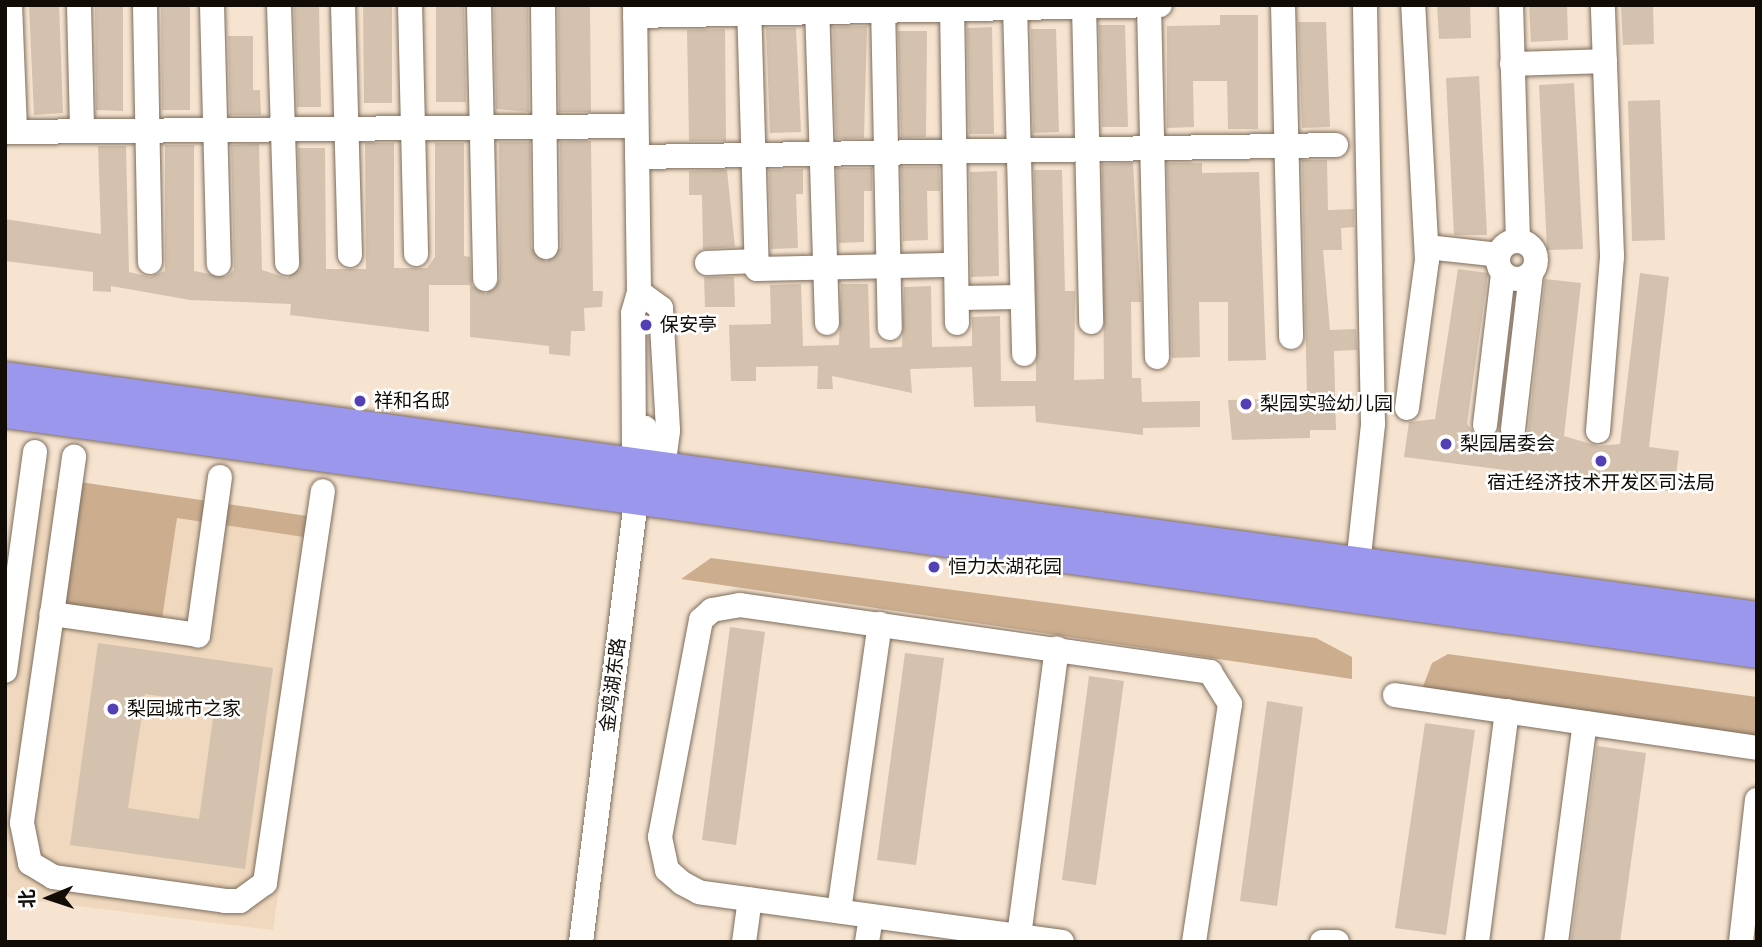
<!DOCTYPE html>
<meta charset="utf-8">
<style>
body{margin:0}
#map{position:relative;width:1762px;height:947px;overflow:hidden;background:#f6e3d0;font-family:Roboto,"Noto Sans SC",sans-serif}
div>[style]{position:absolute}
.built>*{inset:0;background:#efd8be}
.green>*{inset:0;background:#ccae8f}
.building>*{inset:0;background:#d4c2af}
.roads{filter:drop-shadow(0 0 2px #7d6d5c) drop-shadow(0 0 2px #7d6d5c)}
.minor>*{height:24px;margin:-12px;padding:0 12px;transform-origin:12px;border-radius:12px;background:#fff}
.minor>.ring{margin:-12px;padding:0;box-sizing:content-box;background:none;border:24px solid #fff;border-radius:50%}
.highway>*{height:35px;margin:-17.5px;padding:0 17.5px;transform-origin:17.5px;border-radius:17.5px;background:#9b97ed}
.dots>*{width:19px;height:19px;translate:-50% -50%;box-sizing:border-box;border:4px solid #fff;border-radius:50%}
span{translate:-50% -50%;white-space:nowrap;text-align:center;line-height:1.15;-webkit-text-stroke:5px #fff;paint-order:stroke}
.poi-label{font-size:19px;color:#120c06}
.left{translate:0 -50%;text-align:left}
.street-label{font-size:19px;color:#120c06}
.frame{position:absolute;inset:0;border:7px solid #120c06;pointer-events:none}
.north{position:absolute;left:14px;top:863px;width:70px;height:70px;-webkit-text-stroke:5px #fff;paint-order:stroke;rotate:268deg;font-size:19px;font-weight:700;line-height:28px;text-align:center;color:#120c06}
.north::after{content:'';display:block;margin:auto;width:24px;height:32px;background:#120c06;clip-path:polygon(50% 0,100% 100%,50% 72%,0 100%)}
</style>
<div id="map">
<div class="built">
<i style="clip-path:polygon(32px 487px,330px 529px,273px 930px,5px 897px,5px 690px)"></i>
</div>
<div class="green">
<i style="clip-path:polygon(80px 482px,307px 516px,304px 537px,177px 518px,162px 619px,62px 604px)"></i>
<i style="clip-path:polygon(711px 558px,1316px 638px,1352px 657px,1352px 679px,681px 579px)"></i>
<i style="clip-path:polygon(1448px 654px,1757px 697px,1757px 739px,1422px 689px,1432px 663px)"></i>
</div>
<div class="building">
<i style="clip-path:polygon(29px 5px,59px 5px,63px 113px,34px 115px)"></i>
<i style="clip-path:polygon(95px 5px,123px 5px,123px 111px,96px 110px)"></i>
<i style="clip-path:polygon(161px 5px,190px 5px,190px 110px,162px 110px)"></i>
<i style="clip-path:polygon(294px 5px,319px 5px,321px 107px,297px 107px)"></i>
<i style="clip-path:polygon(363px 5px,392px 5px,392px 103px,364px 103px)"></i>
<i style="clip-path:polygon(436px 5px,464px 5px,466px 102px,436px 102px)"></i>
<i style="clip-path:polygon(494px 5px,528px 5px,529px 112px,496px 109px)"></i>
<i style="clip-path:polygon(558px 5px,590px 5px,591px 112px,559px 112px)"></i>
<i style="clip-path:polygon(1437px 5px,1470px 5px,1471px 38px,1439px 39px)"></i>
<i style="clip-path:polygon(1529px 5px,1567px 5px,1568px 40px,1531px 42px)"></i>
<i style="clip-path:polygon(1621px 5px,1653px 5px,1654px 44px,1623px 45px)"></i>
<i style="clip-path:polygon(1220px 15px,1258px 15px,1258px 129px,1228px 129px,1227px 81px,1193px 81px,1194px 127px,1167px 128px,1167px 26px,1220px 25px)"></i>
<i style="clip-path:polygon(1298px 22px,1326px 22px,1330px 127px,1302px 128px)"></i>
<i style="clip-path:polygon(1099px 25px,1125px 25px,1128px 127px,1102px 127px)"></i>
<i style="clip-path:polygon(867px 26px,864px 138px,836px 139px,833px 27px)"></i>
<i style="clip-path:polygon(992px 27px,994px 134px,969px 134px,967px 28px)"></i>
<i style="clip-path:polygon(766px 28px,796px 28px,801px 132px,770px 133px)"></i>
<i style="clip-path:polygon(725px 29px,726px 141px,689px 141px,687px 30px)"></i>
<i style="clip-path:polygon(1031px 29px,1056px 29px,1059px 132px,1033px 133px)"></i>
<i style="clip-path:polygon(898px 31px,927px 31px,926px 137px,901px 138px)"></i>
<i style="clip-path:polygon(228px 36px,253px 36px,253px 90px,260px 90px,261px 115px,230px 115px)"></i>
<i style="clip-path:polygon(1479px 76px,1487px 235px,1454px 235px,1446px 78px)"></i>
<i style="clip-path:polygon(1574px 83px,1583px 249px,1547px 250px,1539px 85px)"></i>
<i style="clip-path:polygon(1660px 100px,1665px 240px,1632px 241px,1628px 101px)"></i>
<i style="clip-path:polygon(591px 141px,593px 291px,603px 291px,602px 307px,584px 308px,585px 331px,571px 331px,570px 356px,549px 354px,549px 346px,470px 337px,470px 285px,429px 285px,429px 332px,290px 315px,291px 304px,190px 300px,111px 286px,111px 292px,93px 291px,93px 272px,5px 261px,5px 219px,101px 234px,98px 146px,126px 146px,129px 272px,150px 277px,165px 271px,165px 145px,194px 145px,194px 271px,226px 277px,234px 270px,231px 145px,259px 144px,262px 270px,287px 278px,300px 269px,298px 148px,325px 148px,326px 269px,366px 269px,365px 143px,394px 143px,394px 268px,427px 268px,435px 257px,435px 143px,464px 143px,464px 256px,470px 257px,472px 286px,486px 294px,500px 279px,499px 142px,530px 142px,531px 247px,546px 262px,561px 247px,560px 142px)"></i>
<i style="clip-path:polygon(1302px 160px,1327px 160px,1328px 210px,1354px 209px,1354px 227px,1341px 228px,1342px 250px,1323px 250px,1330px 330px,1356px 329px,1357px 350px,1334px 351px,1336px 430px,1310px 430px,1310px 438px,1232px 440px,1228px 400px,1307px 398px)"></i>
<i style="clip-path:polygon(1133px 163px,1141px 302px,1131px 302px,1132px 378px,1141px 378px,1142px 402px,1200px 401px,1200px 427px,1143px 428px,1143px 435px,1036px 422px,1035px 406px,974px 407px,972px 367px,910px 369px,912px 393px,832px 376px,833px 389px,817px 389px,818px 366px,756px 367px,756px 381px,731px 381px,729px 325px,771px 324px,770px 285px,801px 284px,803px 346px,839px 345px,841px 284px,868px 284px,870px 348px,902px 347px,904px 287px,931px 286px,932px 347px,972px 346px,972px 317px,1000px 316px,1001px 381px,1036px 381px,1034px 170px,1062px 170px,1065px 291px,1075px 291px,1074px 380px,1104px 379px,1102px 164px)"></i>
<i style="clip-path:polygon(1167px 163px,1202px 163px,1202px 173px,1259px 172px,1266px 360px,1228px 361px,1228px 302px,1199px 302px,1200px 357px,1172px 358px)"></i>
<i style="clip-path:polygon(901px 167px,939px 167px,940px 191px,927px 191px,928px 240px,903px 241px)"></i>
<i style="clip-path:polygon(837px 168px,872px 168px,872px 191px,864px 191px,864px 242px,839px 243px)"></i>
<i style="clip-path:polygon(803px 169px,803px 194px,796px 194px,798px 248px,771px 249px,769px 170px)"></i>
<i style="clip-path:polygon(727px 170px,735px 247px,703px 249px,702px 195px,689px 195px,689px 171px)"></i>
<i style="clip-path:polygon(997px 171px,999px 276px,971px 277px,970px 172px)"></i>
<i style="clip-path:polygon(1458px 269px,1488px 273px,1467px 424px,1477px 437px,1490px 439px,1499px 430px,1512px 444px,1528px 431px,1545px 279px,1581px 283px,1564px 436px,1598px 446px,1620px 444px,1640px 273px,1669px 277px,1649px 447px,1679px 451px,1674px 492px,1404px 457px,1409px 422px,1435px 419px)"></i>
<i style="clip-path:polygon(704px 277px,734px 277px,735px 307px,705px 307px)"></i>
<i style="clip-path:polygon(730px 627px,765px 632px,736px 845px,702px 840px)"></i>
<i style="clip-path:polygon(evenodd,98px 643px,273px 668px,245px 869px,70px 845px,98px 643px,145px 694px,215px 704px,199px 819px,128px 808px,145px 694px)"></i>
<i style="clip-path:polygon(905px 653px,944px 658px,916px 865px,877px 860px)"></i>
<i style="clip-path:polygon(1089px 676px,1124px 681px,1096px 885px,1062px 880px)"></i>
<i style="clip-path:polygon(1267px 701px,1303px 707px,1277px 906px,1240px 901px)"></i>
<i style="clip-path:polygon(1425px 723px,1475px 730px,1446px 935px,1395px 928px)"></i>
<i style="clip-path:polygon(1597px 746px,1646px 753px,1620px 942px,1571px 942px)"></i>
</div>
<div class="roads">
<div class="minor">
<i style="left:10px;top:5px;width:127px;rotate:87.7deg"></i>
<i style="left:79px;top:5px;width:126px;rotate:88.6deg"></i>
<i style="left:145px;top:5px;width:257px;rotate:88.9deg"></i>
<i style="left:212px;top:5px;width:259px;rotate:88.5deg"></i>
<i style="left:279px;top:5px;width:258px;rotate:88.2deg"></i>
<i style="left:343px;top:5px;width:250px;rotate:88.4deg"></i>
<i style="left:410px;top:5px;width:249px;rotate:88.6deg"></i>
<i style="left:479px;top:5px;width:274px;rotate:88.7deg"></i>
<i style="left:543px;top:5px;width:242px;rotate:89.3deg"></i>
<i style="left:635px;top:5px;width:287px;rotate:89.2deg"></i>
<i style="left:749px;top:5px;width:264px;rotate:88.3deg"></i>
<i style="left:757px;top:269px;width:199px;rotate:-1.2deg"></i>
<i style="left:817px;top:5px;width:318px;rotate:88.2deg"></i>
<i style="left:883px;top:5px;width:323px;rotate:88.8deg"></i>
<i style="left:952px;top:5px;width:318px;rotate:89.1deg"></i>
<i style="left:1015px;top:5px;width:349px;rotate:88.5deg"></i>
<i style="left:1084px;top:5px;width:317px;rotate:88.7deg"></i>
<i style="left:1149px;top:5px;width:352px;rotate:88.7deg"></i>
<i style="left:1283px;top:5px;width:332px;rotate:88.6deg"></i>
<i style="left:1511px;top:5px;width:236px;rotate:88.3deg"></i>
<i style="left:635px;top:16px;width:525px;rotate:-1.2deg"></i>
<i style="left:1512px;top:64px;width:93px;rotate:-1.8deg"></i>
<i style="left:5px;top:132px;width:631px;rotate:-0.54deg"></i>
<i style="left:637px;top:157px;width:699px;rotate:-0.98deg"></i>
<i class="ring" style="left:1498px;top:241px;width:14px;height:14px"></i>
<i style="left:1427px;top:247px;width:72px;rotate:6.3deg"></i>
<i style="left:707px;top:263px;width:50px;rotate:-2.3deg"></i>
<i style="left:957px;top:298px;width:65px;rotate:-0.9deg"></i>
<i style="left:1407px;top:408px;width:149px;rotate:-82.3deg"></i>
<i style="left:1427px;top:260px;width:255px;rotate:-93.1deg"></i>
<i style="left:1485px;top:425px;width:153px;rotate:-83.2deg"></i>
<i style="left:1513px;top:429px;width:157px;rotate:-83.4deg"></i>
<i style="left:1598px;top:431px;width:176px;rotate:-85.4deg"></i>
<i style="left:1612px;top:256px;width:251px;rotate:-92.1deg"></i>
<i style="left:634px;top:446px;width:133px;rotate:-90.4deg"></i>
<i style="left:633px;top:313px;width:22px;rotate:-74deg"></i>
<i style="left:639px;top:292px;width:27px;rotate:36deg"></i>
<i style="left:661px;top:308px;width:123px;rotate:86.7deg"></i>
<i style="left:668px;top:431px;width:53px;rotate:97.5deg"></i>
<i style="left:220px;top:477px;width:160px;rotate:97.9deg"></i>
<i style="left:198px;top:635px;width:148px;rotate:-171.8deg"></i>
<i style="left:52px;top:614px;width:211px;rotate:98.2deg"></i>
<i style="left:22px;top:823px;width:41px;rotate:78.7deg"></i>
<i style="left:30px;top:863px;width:27px;rotate:31deg"></i>
<i style="left:53px;top:877px;width:174px;rotate:7.9deg"></i>
<i style="left:225px;top:901px;width:15px"></i>
<i style="left:240px;top:901px;width:31px;rotate:-36deg"></i>
<i style="left:265px;top:883px;width:396px;rotate:-81.6deg"></i>
<i style="left:1358px;top:565px;width:142px;rotate:-83.9deg"></i>
<i style="left:1373px;top:424px;width:419px;rotate:-91.1deg"></i>
<i style="left:52px;top:614px;width:159px;rotate:-82deg"></i>
<i style="left:5px;top:671px;width:221px;rotate:-82.2deg"></i>
<i style="left:1395px;top:695px;width:366px;rotate:8.3deg"></i>
<i style="left:839px;top:911px;width:290px;rotate:-81.9deg"></i>
<i style="left:1019px;top:936px;width:290px;rotate:-82.5deg"></i>
<i style="left:581px;top:942px;width:518px;rotate:-82.9deg"></i>
<i style="left:744px;top:942px;width:43px;rotate:-82.1deg"></i>
<i style="left:867px;top:942px;width:26px;rotate:-81deg"></i>
<i style="left:1062px;top:942px;width:366px;rotate:-172.2deg"></i>
<i style="left:699px;top:892px;width:19px;rotate:-152deg"></i>
<i style="left:682px;top:883px;width:20px;rotate:-139deg"></i>
<i style="left:667px;top:870px;width:34px;rotate:-102deg"></i>
<i style="left:660px;top:837px;width:221px;rotate:-79.3deg"></i>
<i style="left:701px;top:620px;width:15px;rotate:-42deg"></i>
<i style="left:712px;top:610px;width:28px;rotate:-10deg"></i>
<i style="left:740px;top:605px;width:475px;rotate:8.1deg"></i>
<i style="left:1210px;top:672px;width:38px;rotate:58deg"></i>
<i style="left:1230px;top:704px;width:241px;rotate:98.6deg"></i>
<i style="left:1322px;top:942px;width:15px"></i>
<i style="left:1477px;top:942px;width:233px;rotate:-82.6deg"></i>
<i style="left:1556px;top:942px;width:221px;rotate:-82.5deg"></i>
<i style="left:1741px;top:942px;width:143px;rotate:-83.6deg"></i>
</div>
<div class="highway">
<i style="left:5px;top:379px;width:1768px;rotate:7.8deg"></i>
<i style="left:5px;top:410px;width:1768px;rotate:7.8deg"></i>
</div>
</div>
<div class="dots">
<i style="left:646px;top:325px;background:#533fb6"></i>
<i style="left:360px;top:401px;background:#533fb6"></i>
<i style="left:1246px;top:404px;background:#533fb6"></i>
<i style="left:1446px;top:444px;background:#533fb6"></i>
<i style="left:1601px;top:461px;background:#533fb6"></i>
<i style="left:934px;top:567px;background:#533fb6"></i>
<i style="left:113px;top:709px;background:#533fb6"></i>
</div>
<div class="poi-label">
<span class="left" style="left:660px;top:325px">保安亭</span>
<span class="left" style="left:374px;top:401px">祥和名邸</span>
<span class="left" style="left:1260px;top:404px">梨园实验幼儿园</span>
<span class="left" style="left:1460px;top:444px">梨园居委会</span>
<span style="left:1601px;top:483px">宿迁经济技术开发区司法局</span>
<span class="left" style="left:948px;top:567px">恒力太湖花园</span>
<span class="left" style="left:127px;top:709px">梨园城市之家</span>
</div>
<div class="street-label">
<span style="left:613px;top:685px;rotate:-83deg">金鸡湖东路</span>
</div>
<div class="frame"></div>
<div class="north">北</div>
</div>
